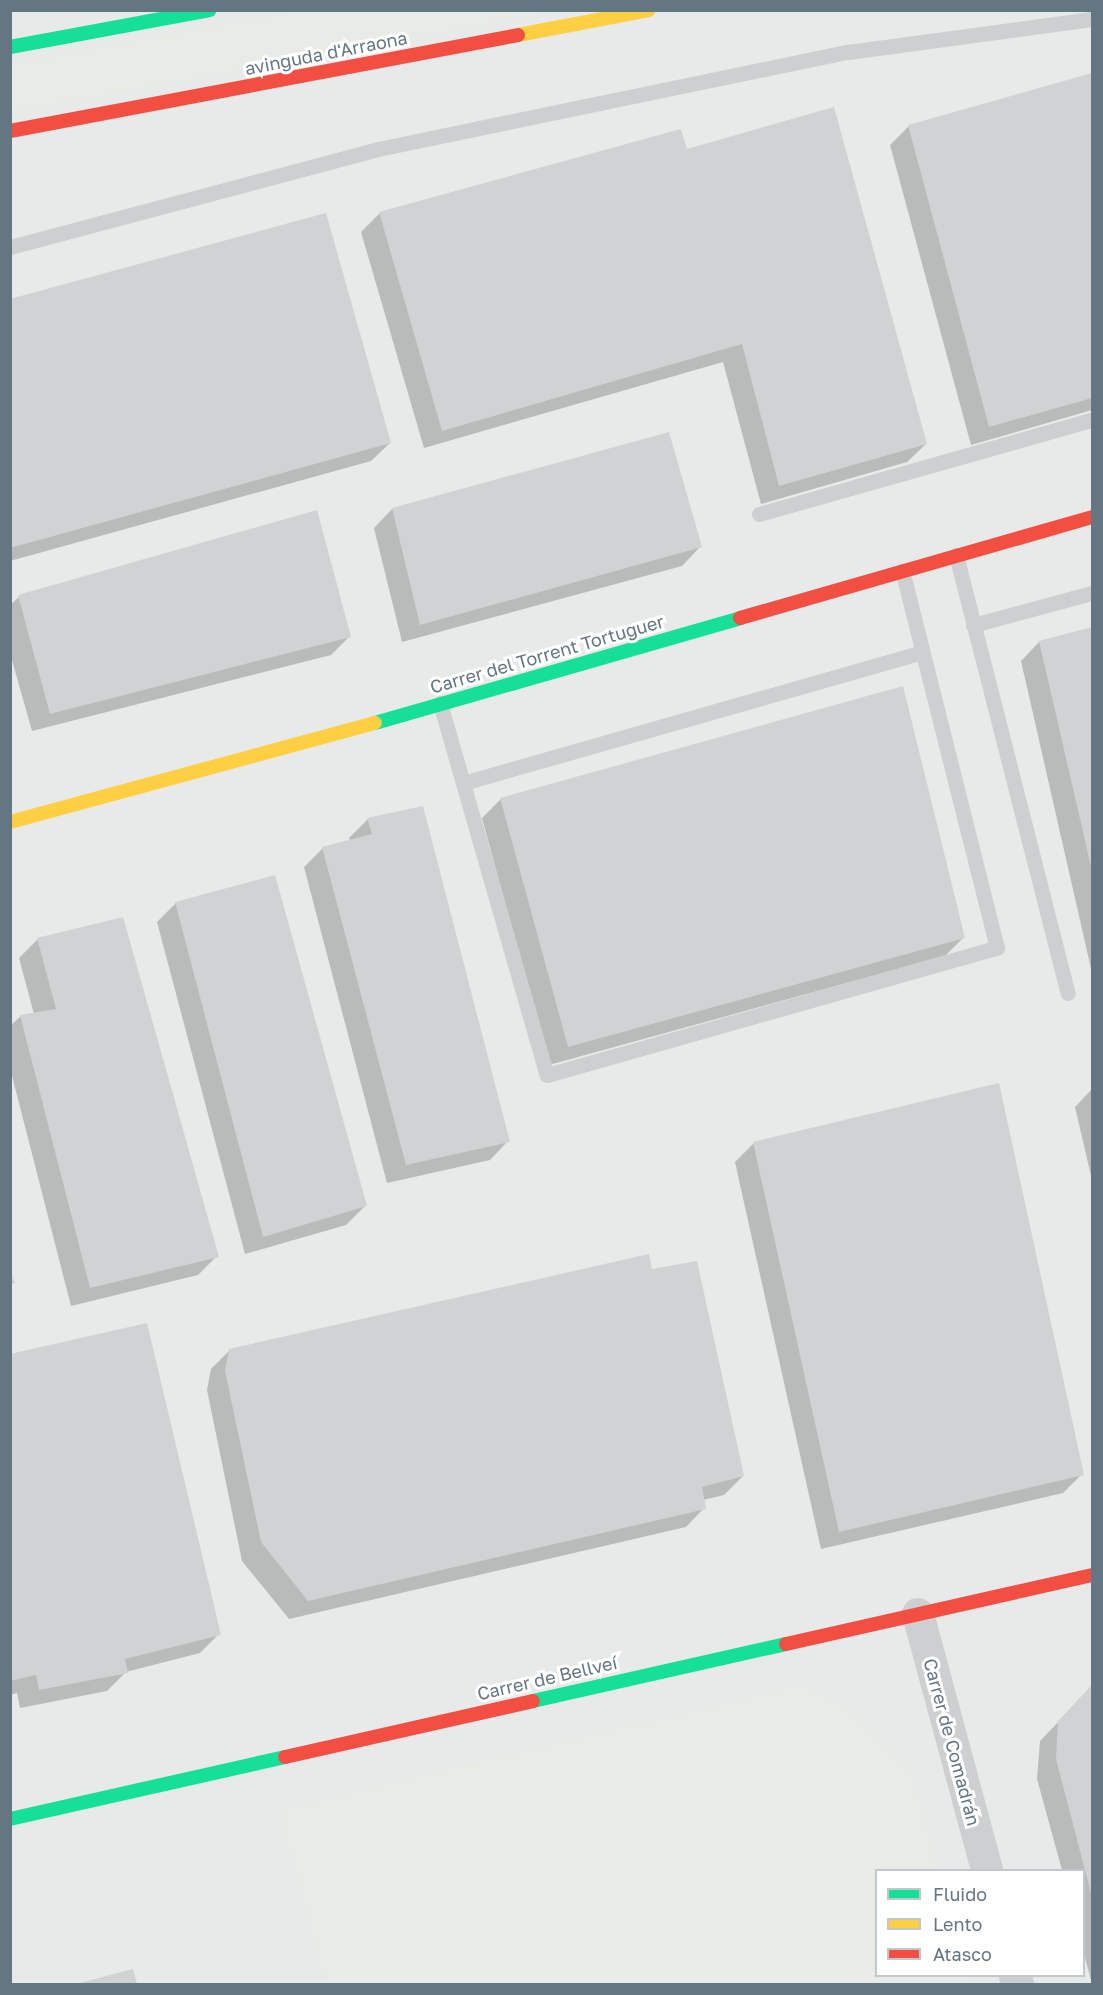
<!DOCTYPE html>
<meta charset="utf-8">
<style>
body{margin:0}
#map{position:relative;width:1103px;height:1995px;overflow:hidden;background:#f9f9f9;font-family:"Golos Text",sans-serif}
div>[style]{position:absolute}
.built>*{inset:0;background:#e8e9e9}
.green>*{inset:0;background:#e8ebe6}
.shadow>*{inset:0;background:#0003}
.building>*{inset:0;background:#d0d2d3}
.lane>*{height:15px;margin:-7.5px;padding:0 7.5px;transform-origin:7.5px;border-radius:7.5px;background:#cecfd0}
.street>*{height:32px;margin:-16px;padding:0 16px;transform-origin:16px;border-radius:16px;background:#cecfd0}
.fast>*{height:14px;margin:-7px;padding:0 7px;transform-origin:7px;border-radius:7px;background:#16e098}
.slow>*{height:14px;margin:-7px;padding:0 7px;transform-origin:7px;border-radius:7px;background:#ffcf43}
.jam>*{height:14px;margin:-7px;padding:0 7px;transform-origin:7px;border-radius:7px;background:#f24e42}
span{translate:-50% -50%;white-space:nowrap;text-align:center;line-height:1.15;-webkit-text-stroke:6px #fff;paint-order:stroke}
.street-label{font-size:18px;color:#657683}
.frame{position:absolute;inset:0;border:12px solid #657683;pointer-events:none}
.legend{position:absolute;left:875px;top:1869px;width:210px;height:108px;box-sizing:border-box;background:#fff;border:2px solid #c1c8cd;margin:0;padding:8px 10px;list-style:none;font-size:18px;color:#657683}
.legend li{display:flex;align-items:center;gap:12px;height:30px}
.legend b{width:30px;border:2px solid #c1c8cd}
</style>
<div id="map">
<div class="built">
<i style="clip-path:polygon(evenodd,11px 11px,1092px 11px,1092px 1984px,11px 1984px,11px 11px,876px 1870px,1084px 1870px,1084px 1976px,876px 1976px,876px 1870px)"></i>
</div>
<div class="green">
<i style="clip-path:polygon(300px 11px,557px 11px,11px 112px,11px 65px)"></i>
<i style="clip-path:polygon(799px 1686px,849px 1710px,910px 1773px,938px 1870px,876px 1870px,876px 1976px,968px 1976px,970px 1984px,326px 1984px,280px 1810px)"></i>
</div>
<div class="shadow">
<i style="clip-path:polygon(1092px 75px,1092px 410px,971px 445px,890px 145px,909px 126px)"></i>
<i style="clip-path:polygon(686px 151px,926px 444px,907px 462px,761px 504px,723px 362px,424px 448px,361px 232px,380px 213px)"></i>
<i style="clip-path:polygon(10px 300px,390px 443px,371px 461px,10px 561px)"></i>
<i style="clip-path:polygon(392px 509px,700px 547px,682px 566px,402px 642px,374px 528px)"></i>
<i style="clip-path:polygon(19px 597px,350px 636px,331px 655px,32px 731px,10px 653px,10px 605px)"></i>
<i style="clip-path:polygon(1092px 628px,1092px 973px,1021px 661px,1039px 642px)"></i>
<i style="clip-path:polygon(501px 799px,963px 938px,945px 956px,549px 1065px,482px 818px)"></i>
<i style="clip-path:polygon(368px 819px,508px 1141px,490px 1160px,387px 1183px,304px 867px,323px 848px,350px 841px,349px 838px)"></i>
<i style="clip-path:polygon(176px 903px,365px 1206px,346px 1225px,245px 1254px,157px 922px)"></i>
<i style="clip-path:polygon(38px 939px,217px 1256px,198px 1275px,71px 1306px,10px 1068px,10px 1026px,21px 1016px,34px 1014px,19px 958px)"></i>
<i style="clip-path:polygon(1092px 1089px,1092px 1180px,1075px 1107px)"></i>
<i style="clip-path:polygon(754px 1143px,1082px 1474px,1063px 1493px,821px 1549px,735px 1162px)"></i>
<i style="clip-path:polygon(230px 1350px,743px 1476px,724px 1495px,703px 1500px,704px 1508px,686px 1527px,289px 1619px,242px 1561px,207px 1390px,211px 1369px)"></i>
<i style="clip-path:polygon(10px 1356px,219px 1634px,200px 1653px,126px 1672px,107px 1691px,20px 1708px,17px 1693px,10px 1695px)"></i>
<i style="clip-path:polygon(1092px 1687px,1092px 1984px,1084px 1954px,1084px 1870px,1062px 1870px,1037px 1779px,1040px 1741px)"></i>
<i style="clip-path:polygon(132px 1970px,136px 1984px,79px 1984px)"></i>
</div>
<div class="building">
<i style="clip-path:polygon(1092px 73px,1092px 398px,989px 427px,908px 125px)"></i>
<i style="clip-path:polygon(834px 107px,927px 444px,779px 486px,742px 344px,442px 431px,379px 212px,681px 129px,687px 149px)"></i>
<i style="clip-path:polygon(326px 213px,391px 443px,10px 548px,10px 299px)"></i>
<i style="clip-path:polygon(669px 432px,702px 547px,420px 625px,392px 508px)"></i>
<i style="clip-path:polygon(317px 510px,351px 637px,50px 714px,18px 595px)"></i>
<i style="clip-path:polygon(1092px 627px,1092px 871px,1039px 641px)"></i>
<i style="clip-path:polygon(903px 686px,965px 938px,568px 1047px,500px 798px)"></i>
<i style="clip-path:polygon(423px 806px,510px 1142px,406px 1165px,322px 847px,372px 834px,367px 818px)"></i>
<i style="clip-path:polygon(275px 875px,367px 1206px,263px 1237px,175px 902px)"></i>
<i style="clip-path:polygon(123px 917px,219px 1257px,90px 1288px,20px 1015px,56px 1009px,37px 938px)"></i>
<i style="clip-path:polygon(999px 1083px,1084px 1475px,839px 1532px,753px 1142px)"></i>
<i style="clip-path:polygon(649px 1254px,652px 1269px,697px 1261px,744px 1476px,702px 1487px,706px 1509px,308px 1601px,261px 1542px,225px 1371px,229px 1349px)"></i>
<i style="clip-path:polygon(10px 1270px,15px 1283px,10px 1284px)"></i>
<i style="clip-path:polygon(147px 1323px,221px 1635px,125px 1659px,128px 1673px,39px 1690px,36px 1675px,10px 1681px,10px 1354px)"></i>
<i style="clip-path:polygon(1092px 1685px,1092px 1897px,1056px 1759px,1058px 1721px)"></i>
<i style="clip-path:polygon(133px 1969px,137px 1984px,76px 1984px)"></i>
</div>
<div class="lane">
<i style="left:10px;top:247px;width:381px;rotate:-14.9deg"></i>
<i style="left:378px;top:149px;width:480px;rotate:-11.7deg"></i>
<i style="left:848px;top:52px;width:246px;rotate:-7.7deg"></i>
<i style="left:759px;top:514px;width:346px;rotate:-15.8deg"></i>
<i style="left:956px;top:555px;width:452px;rotate:75.7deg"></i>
<i style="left:973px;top:625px;width:123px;rotate:-15.1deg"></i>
<i style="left:440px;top:703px;width:387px;rotate:74deg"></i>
<i style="left:547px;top:1075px;width:468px;rotate:-15.8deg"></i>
<i style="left:997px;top:948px;width:389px;rotate:-104.1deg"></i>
<i style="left:463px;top:783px;width:478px;rotate:-15.9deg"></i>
</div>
<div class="street">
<i style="left:918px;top:1614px;width:265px;rotate:74.9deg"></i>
<i style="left:1015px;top:1976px;width:9px;rotate:69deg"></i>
</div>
<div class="fast">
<i style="left:10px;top:47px;width:203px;rotate:-10.5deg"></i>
<i style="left:375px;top:723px;width:380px;rotate:-16deg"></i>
<i style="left:533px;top:1701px;width:259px;rotate:-12.7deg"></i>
<i style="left:10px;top:1819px;width:282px;rotate:-12.7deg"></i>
</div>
<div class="slow">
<i style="left:518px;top:35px;width:133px;rotate:-10.8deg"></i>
<i style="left:10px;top:822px;width:378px;rotate:-15.2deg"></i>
</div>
<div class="jam">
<i style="left:10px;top:131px;width:517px;rotate:-10.7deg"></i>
<i style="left:740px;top:618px;width:366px;rotate:-16deg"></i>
<i style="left:786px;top:1644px;width:314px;rotate:-12.7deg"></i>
<i style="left:285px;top:1757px;width:254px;rotate:-12.7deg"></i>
</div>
<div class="street-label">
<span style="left:326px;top:53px;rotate:-11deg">avinguda d'Arraona</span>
<span style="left:547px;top:654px;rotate:-16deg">Carrer del Torrent Tortuguer</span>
<span style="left:547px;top:1678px;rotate:-13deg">Carrer de Bellveí</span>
<span style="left:952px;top:1742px;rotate:75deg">Carrer de Comadrán</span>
</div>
<div class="frame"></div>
<ul class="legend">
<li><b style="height:8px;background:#16e098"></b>Fluido</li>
<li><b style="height:8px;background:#ffcf43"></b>Lento</li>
<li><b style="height:8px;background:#f24e42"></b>Atasco</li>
</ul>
</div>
